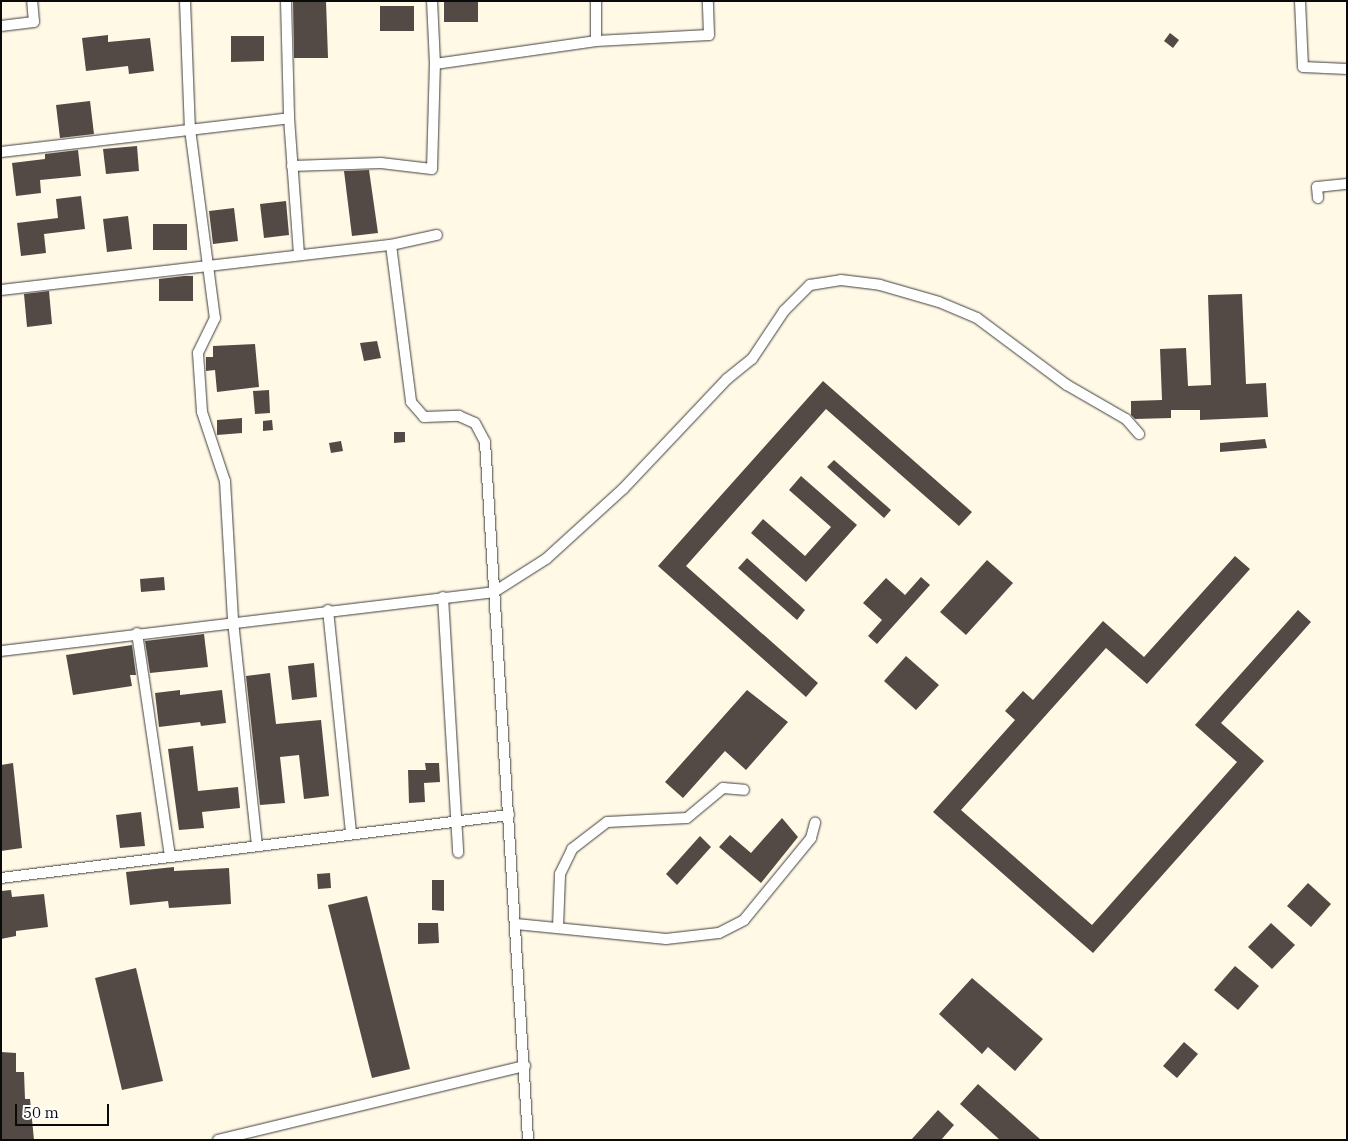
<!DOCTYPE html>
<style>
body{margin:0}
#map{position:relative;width:1348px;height:1141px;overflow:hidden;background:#fff9e6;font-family:"IBM Plex Serif",serif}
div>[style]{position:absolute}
.building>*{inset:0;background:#534a45}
.roads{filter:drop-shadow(0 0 1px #3d3d3d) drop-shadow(0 0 1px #3d3d3d)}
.minor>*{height:10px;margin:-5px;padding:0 5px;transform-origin:5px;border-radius:5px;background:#fff}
span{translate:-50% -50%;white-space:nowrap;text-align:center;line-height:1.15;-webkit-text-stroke:5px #fff;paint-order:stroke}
.frame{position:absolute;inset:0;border:2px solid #0a0a0a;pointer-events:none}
.scale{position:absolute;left:15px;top:1104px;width:94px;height:22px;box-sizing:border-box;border:2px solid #0a0a0a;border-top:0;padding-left:6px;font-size:15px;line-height:18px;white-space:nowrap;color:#0a0a0a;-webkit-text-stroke:4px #fff;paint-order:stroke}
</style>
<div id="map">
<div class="building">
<i style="clip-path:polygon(293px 1px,326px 1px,328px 58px,294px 58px)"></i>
<i style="clip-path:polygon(444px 1px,478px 1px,478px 22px,444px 22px)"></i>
<i style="clip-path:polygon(380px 6px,414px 6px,414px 31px,380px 31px)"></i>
<i style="clip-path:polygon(1170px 33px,1179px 40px,1173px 48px,1164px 41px)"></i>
<i style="clip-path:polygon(108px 35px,108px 42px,150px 38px,154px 71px,129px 74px,128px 66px,86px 71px,82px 38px)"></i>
<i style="clip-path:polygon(231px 36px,264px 36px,264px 61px,231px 62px)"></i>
<i style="clip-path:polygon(90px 101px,94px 134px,60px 138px,56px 105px)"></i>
<i style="clip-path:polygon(137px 146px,139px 171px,106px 174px,103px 149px)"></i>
<i style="clip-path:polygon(78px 150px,81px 176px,40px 180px,41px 193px,16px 196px,12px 163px,45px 159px,45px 154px)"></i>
<i style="clip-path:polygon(369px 170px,378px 233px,352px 236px,344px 171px)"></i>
<i style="clip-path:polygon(81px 196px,85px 229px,44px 234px,46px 253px,21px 256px,17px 223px,58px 218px,56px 199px)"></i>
<i style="clip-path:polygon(286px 201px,289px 235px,264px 238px,260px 204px)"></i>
<i style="clip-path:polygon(234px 208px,238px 241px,213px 244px,209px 211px)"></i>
<i style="clip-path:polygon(128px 216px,132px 249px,107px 252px,103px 219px)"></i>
<i style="clip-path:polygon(153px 224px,187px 224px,187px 250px,153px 250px)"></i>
<i style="clip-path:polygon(184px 276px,193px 276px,193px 301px,159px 301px,159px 279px)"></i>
<i style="clip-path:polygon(49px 291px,52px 324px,27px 327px,24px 294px)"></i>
<i style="clip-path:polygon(1242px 294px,1246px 384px,1266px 383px,1268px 417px,1200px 420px,1200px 410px,1171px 410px,1171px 418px,1135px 419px,1131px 415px,1131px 401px,1162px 400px,1160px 349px,1186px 348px,1188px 386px,1211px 385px,1208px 295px)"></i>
<i style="clip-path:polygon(377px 341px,381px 358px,364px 361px,360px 343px)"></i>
<i style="clip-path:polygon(255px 344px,259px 387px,217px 392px,215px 370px,206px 371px,206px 357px,213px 357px,213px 346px)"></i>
<i style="clip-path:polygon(823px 381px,972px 512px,959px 526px,826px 409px,686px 566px,818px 683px,806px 697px,658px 566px)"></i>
<i style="clip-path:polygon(269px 390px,270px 413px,255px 414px,253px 391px)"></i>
<i style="clip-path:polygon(242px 418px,242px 433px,217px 435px,217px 420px)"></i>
<i style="clip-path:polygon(272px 420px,273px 430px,263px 431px,263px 421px)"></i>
<i style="clip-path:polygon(394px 432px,405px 432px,405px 442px,394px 443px)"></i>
<i style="clip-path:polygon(1265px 439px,1267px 448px,1220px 452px,1220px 443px)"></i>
<i style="clip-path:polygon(341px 441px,343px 451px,331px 453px,329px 443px)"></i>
<i style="clip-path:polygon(834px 460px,891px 510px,884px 518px,827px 467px)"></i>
<i style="clip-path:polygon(801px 476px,857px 525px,806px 582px,751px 533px,763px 519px,805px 556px,831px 527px,789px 490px)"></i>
<i style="clip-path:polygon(1235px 556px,1250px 569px,1147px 684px,1106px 648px,961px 810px,1092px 925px,1237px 762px,1195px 725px,1298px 610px,1311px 622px,1221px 723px,1264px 761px,1093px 953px,933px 812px,1015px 720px,1005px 711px,1023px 691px,1033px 700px,1103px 621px,1144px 657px)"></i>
<i style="clip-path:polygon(747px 558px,805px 610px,797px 620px,738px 568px)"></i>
<i style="clip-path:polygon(987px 560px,1013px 583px,966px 635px,940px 612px)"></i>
<i style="clip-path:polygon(164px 577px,165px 590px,141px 592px,140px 579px)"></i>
<i style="clip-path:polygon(921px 577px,930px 585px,877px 644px,868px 636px,882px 620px,863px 603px,886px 578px,905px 595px)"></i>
<i style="clip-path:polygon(204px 634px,208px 667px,150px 673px,145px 641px)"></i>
<i style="clip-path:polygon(132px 645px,136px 675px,130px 675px,132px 686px,73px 695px,66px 655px)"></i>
<i style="clip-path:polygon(906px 656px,939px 685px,916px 710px,884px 681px)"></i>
<i style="clip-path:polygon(314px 663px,317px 697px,292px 700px,288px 666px)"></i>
<i style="clip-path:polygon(270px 673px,276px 724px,321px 720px,329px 796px,304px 799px,299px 755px,280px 757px,285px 803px,260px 805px,246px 676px)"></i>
<i style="clip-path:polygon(180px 690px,180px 695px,222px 690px,226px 723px,201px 726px,200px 722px,159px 727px,155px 693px)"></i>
<i style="clip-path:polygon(747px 690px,788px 722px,746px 770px,725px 751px,683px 798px,665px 782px)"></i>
<i style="clip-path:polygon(193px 746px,198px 791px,238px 787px,240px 808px,202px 812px,204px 828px,179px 830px,168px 749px)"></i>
<i style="clip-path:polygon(13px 763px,22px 848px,1px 851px,1px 765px)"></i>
<i style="clip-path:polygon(425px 763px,439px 763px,440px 782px,424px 783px,425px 802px,409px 803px,408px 770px,426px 770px)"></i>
<i style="clip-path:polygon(141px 812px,145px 846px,120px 848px,116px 815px)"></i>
<i style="clip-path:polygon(782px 818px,798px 837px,761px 883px,719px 847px,730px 835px,751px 853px)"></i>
<i style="clip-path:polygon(700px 836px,711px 847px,677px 885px,666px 874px)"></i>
<i style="clip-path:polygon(174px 867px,174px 871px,229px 868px,231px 904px,169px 908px,168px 901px,130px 905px,126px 872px)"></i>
<i style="clip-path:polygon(330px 873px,331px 888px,318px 889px,317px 874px)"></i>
<i style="clip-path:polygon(432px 880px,444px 880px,444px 911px,432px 910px)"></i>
<i style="clip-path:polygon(1308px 883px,1331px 904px,1311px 927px,1287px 906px)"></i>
<i style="clip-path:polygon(11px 890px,12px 897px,44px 894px,48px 927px,16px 931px,16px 936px,1px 939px,1px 891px)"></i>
<i style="clip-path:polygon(367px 896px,410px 1069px,372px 1078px,328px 905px)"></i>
<i style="clip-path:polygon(418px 923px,438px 923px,439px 943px,418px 944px)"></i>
<i style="clip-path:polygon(1271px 923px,1295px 945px,1272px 969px,1248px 947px)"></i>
<i style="clip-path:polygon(1235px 966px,1259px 986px,1238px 1010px,1214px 990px)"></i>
<i style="clip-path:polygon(136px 968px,163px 1081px,122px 1090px,95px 978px)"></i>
<i style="clip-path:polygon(972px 978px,1043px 1039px,1015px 1071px,988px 1047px,982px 1054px,939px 1014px)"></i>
<i style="clip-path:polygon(1184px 1042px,1198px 1054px,1177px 1078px,1163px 1066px)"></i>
<i style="clip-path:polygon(1px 1052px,16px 1053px,16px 1072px,24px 1072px,25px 1099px,30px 1099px,34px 1140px,1px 1140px)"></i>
<i style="clip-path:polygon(978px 1084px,1041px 1140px,1000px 1140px,960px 1104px)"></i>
<i style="clip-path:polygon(938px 1110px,954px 1125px,941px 1140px,911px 1140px)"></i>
</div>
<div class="roads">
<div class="minor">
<i style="left:185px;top:1px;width:128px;rotate:87.8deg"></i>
<i style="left:190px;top:129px;width:191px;rotate:82.5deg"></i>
<i style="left:215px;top:318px;width:39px;rotate:116deg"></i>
<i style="left:198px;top:353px;width:59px;rotate:86.1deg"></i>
<i style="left:202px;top:412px;width:73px;rotate:71.6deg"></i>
<i style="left:225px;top:481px;width:140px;rotate:86.7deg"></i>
<i style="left:233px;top:621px;width:226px;rotate:83.9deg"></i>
<i style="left:286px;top:1px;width:117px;rotate:88.5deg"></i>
<i style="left:289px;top:118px;width:136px;rotate:85.8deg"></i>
<i style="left:596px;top:1px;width:40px;rotate:90deg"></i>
<i style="left:1300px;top:1px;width:66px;rotate:87.4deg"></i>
<i style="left:1303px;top:67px;width:44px;rotate:2.6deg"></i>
<i style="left:1px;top:26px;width:33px;rotate:-7deg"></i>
<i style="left:34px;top:22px;width:21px;rotate:-95deg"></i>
<i style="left:435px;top:64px;width:163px;rotate:-8.1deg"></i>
<i style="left:596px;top:41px;width:113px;rotate:-3deg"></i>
<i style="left:709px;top:35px;width:34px;rotate:-92deg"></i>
<i style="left:1px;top:152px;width:290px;rotate:-6.7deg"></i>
<i style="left:292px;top:166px;width:89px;rotate:-1.9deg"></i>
<i style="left:381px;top:163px;width:51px;rotate:6.7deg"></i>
<i style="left:432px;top:169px;width:105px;rotate:-88.4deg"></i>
<i style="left:435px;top:64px;width:63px;rotate:-92.7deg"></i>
<i style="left:1318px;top:198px;width:11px;rotate:-95deg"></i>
<i style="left:1317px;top:187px;width:30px;rotate:-6deg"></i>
<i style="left:391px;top:245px;width:158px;rotate:82.7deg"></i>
<i style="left:411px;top:402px;width:20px;rotate:49deg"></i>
<i style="left:424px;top:417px;width:35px;rotate:-2deg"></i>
<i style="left:459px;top:416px;width:17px;rotate:24deg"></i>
<i style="left:475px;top:423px;width:21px;rotate:62deg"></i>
<i style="left:485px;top:442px;width:699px;rotate:86.47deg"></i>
<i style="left:1px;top:290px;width:393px;rotate:-6.6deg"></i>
<i style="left:391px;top:245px;width:47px;rotate:-12.3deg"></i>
<i style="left:443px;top:597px;width:256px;rotate:86.6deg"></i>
<i style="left:328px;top:610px;width:225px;rotate:84.1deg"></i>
<i style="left:137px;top:633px;width:225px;rotate:81.6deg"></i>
<i style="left:1px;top:651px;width:497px;rotate:-6.8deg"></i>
<i style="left:494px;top:592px;width:62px;rotate:-32.4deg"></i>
<i style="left:546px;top:559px;width:104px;rotate:-42.3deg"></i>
<i style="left:623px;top:489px;width:151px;rotate:-46.6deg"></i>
<i style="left:727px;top:379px;width:32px;rotate:-39deg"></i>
<i style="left:752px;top:359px;width:58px;rotate:-56.3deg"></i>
<i style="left:784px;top:311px;width:37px;rotate:-45deg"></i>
<i style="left:810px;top:285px;width:31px;rotate:-9deg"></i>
<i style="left:841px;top:280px;width:39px;rotate:7deg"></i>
<i style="left:880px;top:285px;width:61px;rotate:16.1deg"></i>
<i style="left:939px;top:302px;width:41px;rotate:22.8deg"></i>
<i style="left:977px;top:318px;width:112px;rotate:36.7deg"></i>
<i style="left:1067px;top:385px;width:68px;rotate:30deg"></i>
<i style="left:1126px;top:419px;width:20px;rotate:49deg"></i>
<i style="left:1px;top:878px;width:512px;rotate:-7.07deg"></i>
<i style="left:516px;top:924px;width:151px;rotate:5.7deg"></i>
<i style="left:666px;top:939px;width:53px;rotate:-6.5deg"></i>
<i style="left:719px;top:933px;width:28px;rotate:-27deg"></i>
<i style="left:744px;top:920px;width:106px;rotate:-50.7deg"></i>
<i style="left:811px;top:838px;width:16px;rotate:-75deg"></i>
<i style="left:558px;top:927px;width:53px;rotate:-87.8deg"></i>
<i style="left:560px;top:874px;width:28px;rotate:-64deg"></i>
<i style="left:572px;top:849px;width:44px;rotate:-37.6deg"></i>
<i style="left:607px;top:822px;width:80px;rotate:-2.9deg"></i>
<i style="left:687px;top:818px;width:47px;rotate:-39.8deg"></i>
<i style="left:723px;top:788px;width:21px;rotate:5deg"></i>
<i style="left:218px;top:1140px;width:316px;rotate:-13.6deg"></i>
</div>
</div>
<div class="frame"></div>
<div class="scale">50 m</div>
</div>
